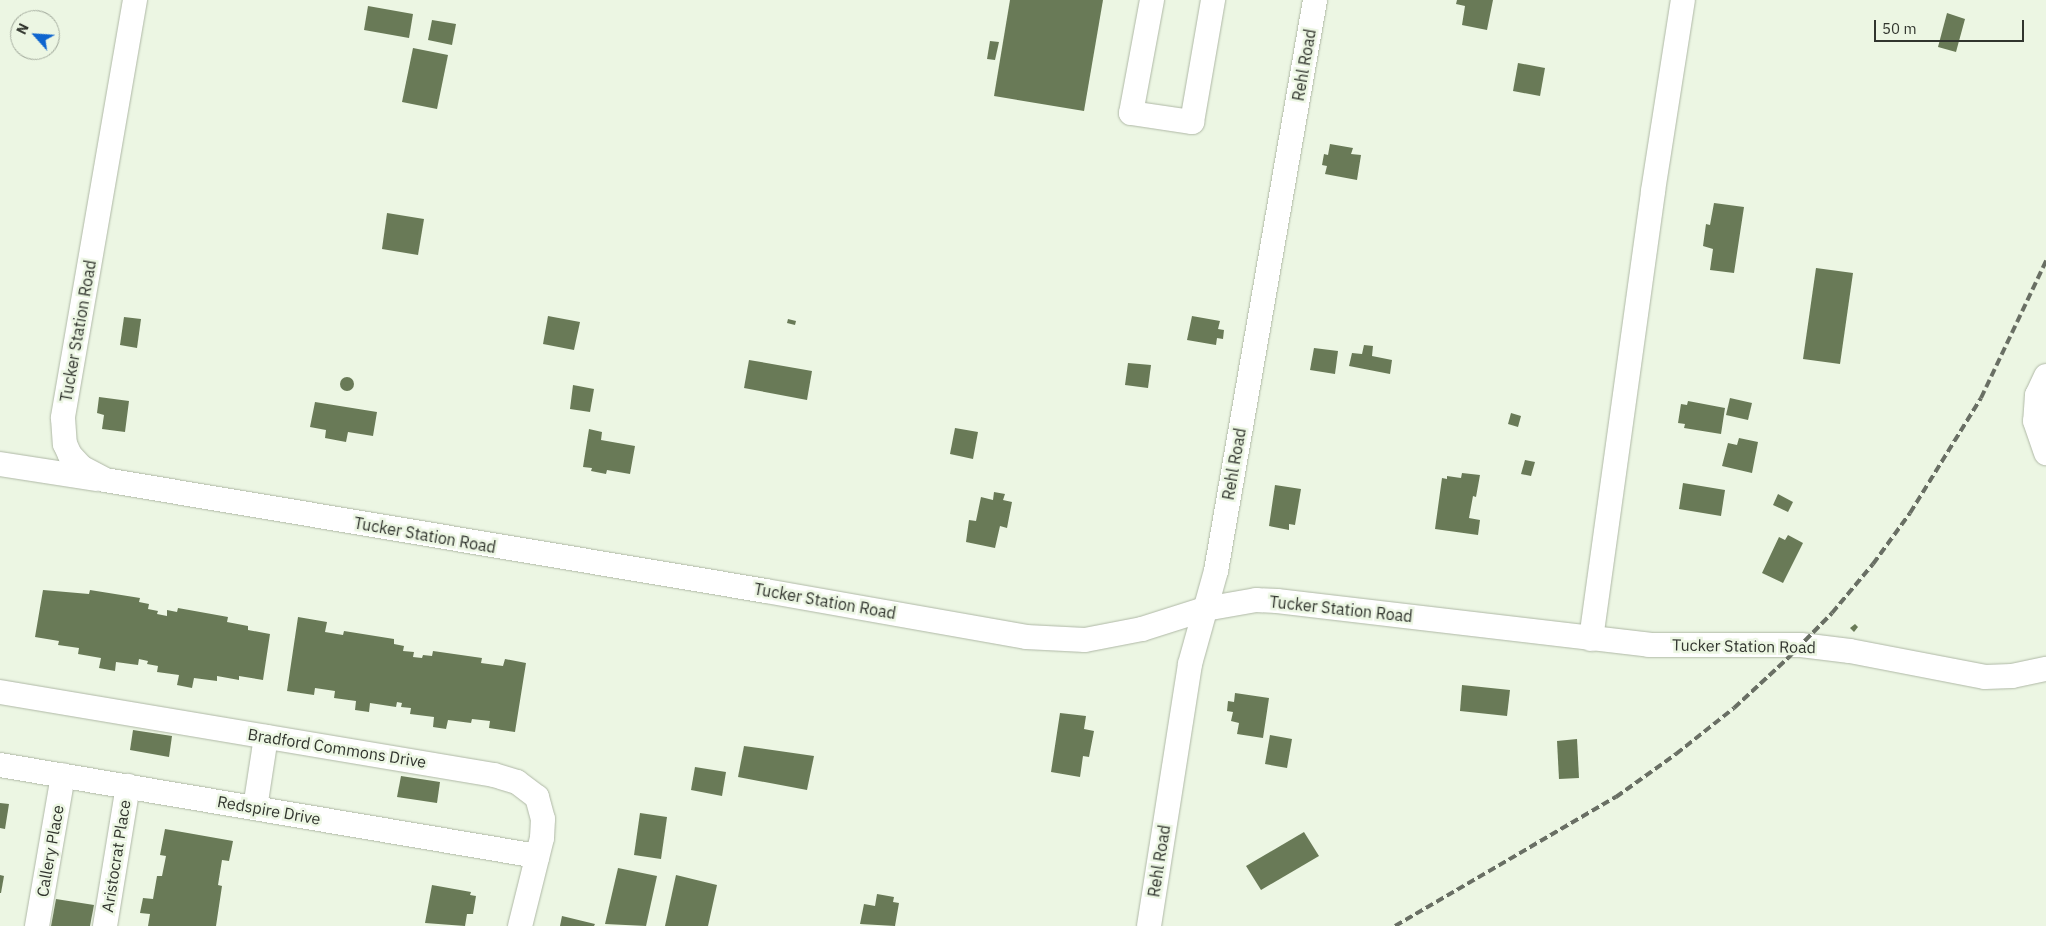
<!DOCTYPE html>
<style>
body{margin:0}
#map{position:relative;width:2046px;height:926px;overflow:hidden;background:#ecf6e3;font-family:"IBM Plex Sans",sans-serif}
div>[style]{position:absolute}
.building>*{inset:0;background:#697a57}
.round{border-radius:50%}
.roads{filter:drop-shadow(0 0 1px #afb8a6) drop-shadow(0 0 1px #afb8a6)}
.minor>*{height:24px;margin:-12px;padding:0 12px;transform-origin:12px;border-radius:12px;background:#fff}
.rail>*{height:4px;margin-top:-2px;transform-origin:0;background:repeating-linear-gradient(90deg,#696f64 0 8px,transparent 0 12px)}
span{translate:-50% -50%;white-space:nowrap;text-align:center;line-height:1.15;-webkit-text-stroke:5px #ecf6e3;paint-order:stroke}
.street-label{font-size:16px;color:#31352e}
.north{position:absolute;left:10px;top:10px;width:50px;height:50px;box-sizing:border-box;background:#ecf6e3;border:1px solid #a1a99b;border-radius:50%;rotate:296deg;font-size:14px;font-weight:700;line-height:20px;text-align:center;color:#31352e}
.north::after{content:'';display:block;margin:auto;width:18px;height:22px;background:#0e65cf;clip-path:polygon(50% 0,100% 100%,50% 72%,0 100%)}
.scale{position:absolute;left:1874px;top:20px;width:150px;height:22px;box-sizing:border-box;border:2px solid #31352e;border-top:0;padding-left:6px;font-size:15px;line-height:18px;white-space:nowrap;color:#31352e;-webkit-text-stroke:4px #ecf6e3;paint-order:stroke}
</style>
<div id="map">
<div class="building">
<i style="clip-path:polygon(1010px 0,1103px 0,1084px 111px,994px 96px)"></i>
<i style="clip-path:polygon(1457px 0,1493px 0,1487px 30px,1462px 25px,1465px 6px,1456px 4px)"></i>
<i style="clip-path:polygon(368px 6px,413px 14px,409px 38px,364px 30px)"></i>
<i style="clip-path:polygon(1947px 13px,1965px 19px,1956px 52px,1938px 47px)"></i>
<i style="clip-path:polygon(432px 20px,456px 24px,452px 45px,428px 40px)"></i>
<i style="clip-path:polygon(990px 41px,999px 42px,995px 60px,987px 59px)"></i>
<i style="clip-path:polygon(413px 48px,448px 55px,437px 109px,402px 102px)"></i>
<i style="clip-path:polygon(1518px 63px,1545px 68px,1540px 96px,1513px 91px)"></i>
<i style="clip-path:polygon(1330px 144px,1353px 148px,1351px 154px,1361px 155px,1357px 180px,1325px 174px,1327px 166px,1322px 165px,1324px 154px,1328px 155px)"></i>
<i style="clip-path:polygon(1714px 203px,1744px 207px,1734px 273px,1710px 270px,1713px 249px,1703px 246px,1706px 224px,1710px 225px)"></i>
<i style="clip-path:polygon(387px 213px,424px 219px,418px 255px,382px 249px)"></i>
<i style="clip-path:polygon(1816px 268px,1853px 273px,1840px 364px,1803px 359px)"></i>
<i style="clip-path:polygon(548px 316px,580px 322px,574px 350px,543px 344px)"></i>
<i style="clip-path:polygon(1192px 316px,1220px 321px,1218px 329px,1224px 330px,1223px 339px,1217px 338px,1216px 345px,1187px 340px)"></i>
<i style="clip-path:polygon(124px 317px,141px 319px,137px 348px,120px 345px)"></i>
<i style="clip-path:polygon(788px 319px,796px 321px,795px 325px,787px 323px)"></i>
<i style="clip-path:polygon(1364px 345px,1373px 346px,1372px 356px,1392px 360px,1390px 374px,1349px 366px,1352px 353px,1362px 354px)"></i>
<i style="clip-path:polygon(1314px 348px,1338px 351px,1335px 374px,1310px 370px)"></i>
<i style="clip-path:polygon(749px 360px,812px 371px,807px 400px,744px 388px)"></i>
<i style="clip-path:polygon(1128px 363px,1151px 365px,1148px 388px,1125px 385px)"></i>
<i class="round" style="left:340px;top:377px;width:14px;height:14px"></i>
<i style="clip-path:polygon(573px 385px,594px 389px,590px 412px,570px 409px)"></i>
<i style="clip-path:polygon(99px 397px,129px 401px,125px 432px,102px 429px,104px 415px,97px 413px)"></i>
<i style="clip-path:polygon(1730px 398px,1752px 403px,1748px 420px,1726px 415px)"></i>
<i style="clip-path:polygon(1688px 401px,1725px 408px,1721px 434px,1684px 428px,1685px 424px,1678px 423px,1681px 404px,1687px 405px)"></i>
<i style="clip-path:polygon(315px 402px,377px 412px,373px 436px,348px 432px,346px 442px,325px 438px,326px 430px,310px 427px)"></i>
<i style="clip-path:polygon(1511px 413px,1521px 416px,1518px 427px,1508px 424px)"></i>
<i style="clip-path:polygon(955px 428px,978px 432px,973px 459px,950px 454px)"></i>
<i style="clip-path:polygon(589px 429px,602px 432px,601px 440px,635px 446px,630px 474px,607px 470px,606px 474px,591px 471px,592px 468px,583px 467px)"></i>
<i style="clip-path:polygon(1739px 438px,1758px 442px,1752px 473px,1722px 466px,1728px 443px,1737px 445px)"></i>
<i style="clip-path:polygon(1525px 460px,1535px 462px,1531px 476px,1521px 474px)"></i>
<i style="clip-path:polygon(1462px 473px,1480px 475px,1476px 497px,1473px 496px,1469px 518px,1480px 520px,1478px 535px,1435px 529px,1442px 478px,1447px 479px,1447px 476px,1461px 478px)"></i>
<i style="clip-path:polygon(1683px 483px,1725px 490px,1721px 516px,1679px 509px)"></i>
<i style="clip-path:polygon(1275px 485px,1301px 489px,1295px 525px,1289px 524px,1289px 530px,1269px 526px)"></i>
<i style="clip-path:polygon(994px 492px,1005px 494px,1003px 500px,1012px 502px,1007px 528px,1000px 526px,995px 548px,966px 542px,969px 520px,976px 521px,981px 497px,993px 500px)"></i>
<i style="clip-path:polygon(1778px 494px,1793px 502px,1788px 512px,1773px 505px)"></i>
<i style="clip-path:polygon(1788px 535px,1803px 543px,1783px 583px,1762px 573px,1779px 537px,1785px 540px)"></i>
<i style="clip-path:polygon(43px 590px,89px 594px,90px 590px,140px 598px,139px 602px,149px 604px,148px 609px,158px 611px,157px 614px,167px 616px,167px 610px,177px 612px,178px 608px,228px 617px,227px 622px,248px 626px,248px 630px,270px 634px,263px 680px,239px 676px,239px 680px,217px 676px,217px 681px,194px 678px,192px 688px,177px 685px,179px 675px,157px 672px,158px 666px,147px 664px,148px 661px,139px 659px,138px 665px,116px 662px,115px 671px,99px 668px,101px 658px,78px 654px,79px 648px,58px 645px,59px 641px,35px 637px)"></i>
<i style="clip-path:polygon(298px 617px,327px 622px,325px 632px,343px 635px,344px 631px,394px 639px,394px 644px,404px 646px,403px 651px,414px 652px,413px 657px,422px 658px,423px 655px,432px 656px,433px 651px,482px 658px,481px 663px,503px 666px,505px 659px,526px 663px,515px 732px,489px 728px,490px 721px,472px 719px,471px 723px,448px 720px,446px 729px,433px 727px,434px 717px,410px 714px,411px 708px,401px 707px,402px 703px,397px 702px,396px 707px,370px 703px,369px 712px,355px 710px,356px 701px,334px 698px,335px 691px,315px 688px,314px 695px,287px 691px)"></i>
<i style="clip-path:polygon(1855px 624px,1858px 627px,1854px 632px,1850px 628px)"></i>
<i style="clip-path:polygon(1462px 685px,1510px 690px,1507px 716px,1460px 711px)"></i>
<i style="clip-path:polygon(1235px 693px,1269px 698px,1263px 738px,1237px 734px,1239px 723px,1231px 721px,1233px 712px,1227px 711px,1228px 701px,1234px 702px)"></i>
<i style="clip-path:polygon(1060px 713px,1086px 716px,1084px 729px,1094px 731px,1089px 757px,1083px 756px,1080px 777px,1051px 772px)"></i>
<i style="clip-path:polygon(133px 730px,172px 736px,169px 757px,130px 750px)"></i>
<i style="clip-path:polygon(1270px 735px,1292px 739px,1287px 768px,1265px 764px)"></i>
<i style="clip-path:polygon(1577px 739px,1579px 778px,1559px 779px,1557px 741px)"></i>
<i style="clip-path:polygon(744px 746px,814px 756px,807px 790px,738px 777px)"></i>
<i style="clip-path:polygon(695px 767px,726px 772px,722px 796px,691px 790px)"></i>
<i style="clip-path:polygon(401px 776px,440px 782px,437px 803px,397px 797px)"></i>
<i style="clip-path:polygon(0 803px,9px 804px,5px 829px,0 828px)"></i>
<i style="clip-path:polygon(640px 813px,667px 817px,661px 859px,634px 855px)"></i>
<i style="clip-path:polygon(165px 829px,233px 841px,229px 861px,222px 860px,218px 885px,222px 886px,216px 926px,148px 926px,150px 914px,140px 913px,143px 898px,153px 899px,157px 876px,162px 876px,166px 856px,160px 855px)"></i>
<i style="clip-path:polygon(1304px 832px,1319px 856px,1261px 890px,1246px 866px)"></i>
<i style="clip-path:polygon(618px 868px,657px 876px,646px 926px,605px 924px)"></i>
<i style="clip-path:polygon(0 875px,4px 876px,1px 893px,0 893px)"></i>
<i style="clip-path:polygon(676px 875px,717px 885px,708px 926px,665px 926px)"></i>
<i style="clip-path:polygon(432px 885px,471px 892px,470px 895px,476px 896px,473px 914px,467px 914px,465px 926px,425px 923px)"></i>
<i style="clip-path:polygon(877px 894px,894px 897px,893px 902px,899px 903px,895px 926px,860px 924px,864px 904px,875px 906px)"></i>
<i style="clip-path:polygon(56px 899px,94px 905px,90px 926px,51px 926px)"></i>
<i style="clip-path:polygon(562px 916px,595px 924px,594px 926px,560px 926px)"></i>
</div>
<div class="roads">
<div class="minor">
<i style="left:135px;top:0;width:424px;rotate:99.8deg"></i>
<i style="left:63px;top:418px;width:26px;rotate:86deg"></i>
<i style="left:65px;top:444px;width:12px;rotate:66deg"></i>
<i style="left:70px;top:455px;width:16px;rotate:47deg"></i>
<i style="left:81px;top:467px;width:27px;rotate:28deg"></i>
<i style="left:105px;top:480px;width:670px;rotate:9.53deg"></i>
<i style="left:766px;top:591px;width:264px;rotate:10deg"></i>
<i style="left:1026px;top:637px;width:59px;rotate:2.9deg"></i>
<i style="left:1085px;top:640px;width:58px;rotate:-10.9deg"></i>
<i style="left:1142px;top:629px;width:66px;rotate:-17.6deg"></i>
<i style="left:1205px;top:609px;width:52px;rotate:-10deg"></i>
<i style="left:1256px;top:600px;width:21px;rotate:3deg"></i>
<i style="left:1277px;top:601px;width:375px;rotate:6.7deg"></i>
<i style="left:1649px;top:645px;width:152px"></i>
<i style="left:1801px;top:645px;width:49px;rotate:7deg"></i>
<i style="left:1850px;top:651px;width:137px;rotate:10.9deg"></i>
<i style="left:1985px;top:677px;width:27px;rotate:-2deg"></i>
<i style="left:2012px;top:676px;width:35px;rotate:-12deg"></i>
<i style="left:1152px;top:0;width:115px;rotate:100.5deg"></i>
<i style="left:1131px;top:113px;width:62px;rotate:8.4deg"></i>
<i style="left:1192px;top:122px;width:124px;rotate:-80.2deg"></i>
<i style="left:2046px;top:376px;width:21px;rotate:115deg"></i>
<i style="left:2037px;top:395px;width:26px;rotate:94deg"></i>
<i style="left:2035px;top:421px;width:34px;rotate:71deg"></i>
<i style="left:0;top:464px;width:98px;rotate:8.8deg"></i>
<i style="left:1591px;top:639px;width:452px;rotate:-82.1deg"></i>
<i style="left:1653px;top:191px;width:193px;rotate:-81.1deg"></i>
<i style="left:0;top:692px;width:501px;rotate:9.54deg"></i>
<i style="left:494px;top:775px;width:24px;rotate:17deg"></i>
<i style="left:517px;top:782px;width:25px;rotate:37deg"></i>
<i style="left:537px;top:797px;width:23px;rotate:75deg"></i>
<i style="left:543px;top:819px;width:19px;rotate:93deg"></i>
<i style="left:542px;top:838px;width:91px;rotate:104deg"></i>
<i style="left:0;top:765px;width:545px;rotate:9.62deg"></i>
<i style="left:255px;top:808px;width:72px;rotate:-81.2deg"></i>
<i style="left:37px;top:926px;width:153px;rotate:-80.2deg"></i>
<i style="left:105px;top:926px;width:142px;rotate:-80.7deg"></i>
<i style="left:1149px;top:926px;width:265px;rotate:-81.1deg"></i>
<i style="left:1190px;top:664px;width:97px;rotate:-74.4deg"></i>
<i style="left:1216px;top:571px;width:580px;rotate:-80.16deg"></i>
</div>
</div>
<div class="rail">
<i style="left:1395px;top:926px;width:256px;rotate:-30.3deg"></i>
<i style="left:1616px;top:797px;width:74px;rotate:-35.6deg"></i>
<i style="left:1676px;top:754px;width:74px;rotate:-38.4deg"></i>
<i style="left:1734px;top:708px;width:74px;rotate:-42.8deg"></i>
<i style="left:1788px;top:658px;width:63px;rotate:-45.6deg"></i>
<i style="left:1832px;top:613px;width:64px;rotate:-50.1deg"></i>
<i style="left:1873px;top:564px;width:63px;rotate:-54deg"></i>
<i style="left:1910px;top:513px;width:135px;rotate:-58.3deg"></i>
<i style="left:1981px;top:398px;width:152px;rotate:-64.6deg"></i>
</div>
<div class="street-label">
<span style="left:1304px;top:65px;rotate:-80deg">Rehl Road</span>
<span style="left:78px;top:331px;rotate:-80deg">Tucker Station Road</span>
<span style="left:1234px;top:464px;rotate:-80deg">Rehl Road</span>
<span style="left:425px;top:535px;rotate:10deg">Tucker Station Road</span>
<span style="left:825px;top:601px;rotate:10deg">Tucker Station Road</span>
<span style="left:1341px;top:609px;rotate:6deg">Tucker Station Road</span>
<span style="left:1744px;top:646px;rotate:1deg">Tucker Station Road</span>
<span style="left:337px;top:748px;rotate:9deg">Bradford Commons Drive</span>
<span style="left:269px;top:810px;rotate:10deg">Redspire Drive</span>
<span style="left:50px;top:851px;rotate:-80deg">Callery Place</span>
<span style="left:116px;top:856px;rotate:-81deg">Aristocrat Place</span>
<span style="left:1159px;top:861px;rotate:-81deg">Rehl Road</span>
</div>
<div class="north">N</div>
<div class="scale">50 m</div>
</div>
